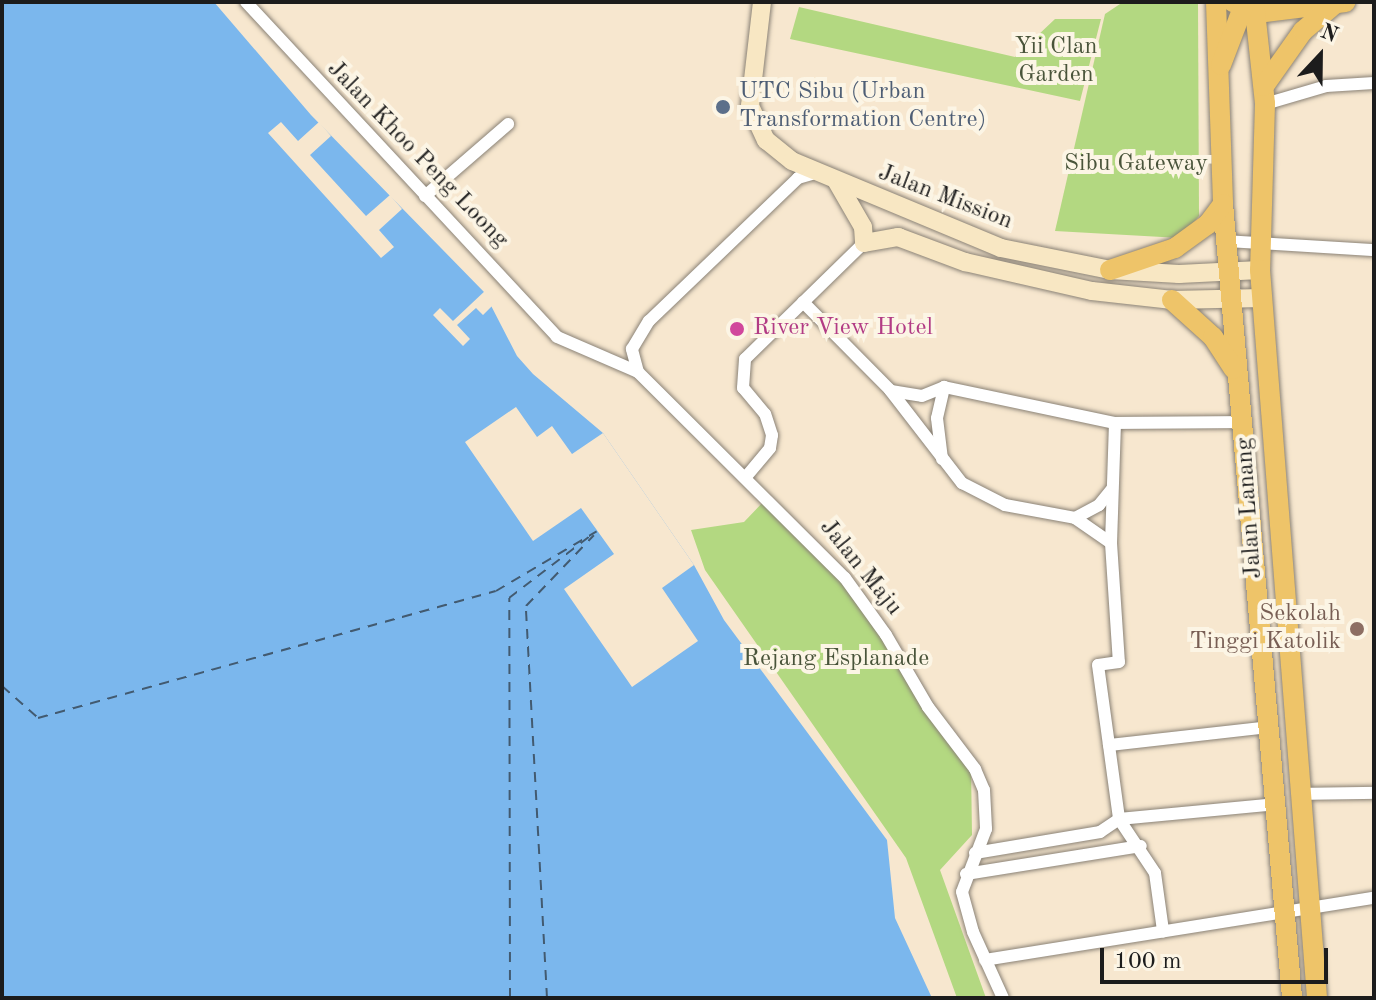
<!DOCTYPE html>
<style>
body{margin:0}
#map{position:relative;width:1376px;height:1000px;overflow:hidden;background:#f7e7cf;font-family:"Old Standard TT",serif}
div>[style]{position:absolute}
.green>*{inset:0;background:#b3d881}
.water>*{inset:0;background:#7bb7ed}
.pier>*{inset:0;background:#f7e7cf}
.ferry>*{height:2px;margin-top:-1px;transform-origin:0;background:repeating-linear-gradient(90deg,#425a70 0 10px,transparent 0 18px)}
.roads{filter:drop-shadow(0 0 2px #8a8276) drop-shadow(0 0 2px #8a8276)}
.street>*{height:12px;margin:-6px;padding:0 6px;transform-origin:6px;border-radius:6px;background:#fff}
.secondary>*{height:18px;margin:-9px;padding:0 9px;transform-origin:9px;border-radius:9px;background:#f8e7c3}
.primary>*{height:20px;margin:-10px;padding:0 10px;transform-origin:10px;border-radius:10px;background:#eec469}
.dots>*{width:22px;height:22px;translate:-50% -50%;box-sizing:border-box;border:4px solid #fcf5e5;border-radius:50%}
span{translate:-50% -50%;white-space:nowrap;text-align:center;line-height:1.15;-webkit-text-stroke:8px #fcf5e5;paint-order:stroke}
.park-label{font-size:24px;color:#49543a}
.service-label{font-size:24px;color:#4e5e75}
.left{translate:0 -50%;text-align:left}
.street-label{font-size:24px;color:#1c1c1c}
.hotel-label{font-size:24px;color:#b23c85}
.education-label{font-size:24px;color:#785e54}
.right{translate:-100% -50%;text-align:right}
.frame{position:absolute;inset:0;border:4px solid #1c1c1c;pointer-events:none}
.north{position:absolute;left:1280px;top:16px;width:80px;height:80px;-webkit-text-stroke:6px #fcf5e5;paint-order:stroke;rotate:22deg;font-size:22px;font-weight:700;line-height:32px;text-align:center;color:#1c1c1c}
.north::after{content:'';display:block;margin:auto;width:28px;height:36px;background:#1c1c1c;clip-path:polygon(50% 0,100% 100%,50% 72%,0 100%)}
.scale{position:absolute;left:1100px;top:948px;width:228px;height:36px;box-sizing:border-box;border:4px solid #1c1c1c;border-top:0;padding-left:10px;font-size:24px;line-height:28px;white-space:nowrap;color:#1c1c1c;-webkit-text-stroke:6px #fcf5e5;paint-order:stroke}
</style>
<div id="map">
<div class="green">
<i style="clip-path:polygon(1123px 2px,1198px 2px,1199px 216px,1180px 238px,1055px 231px,1105px 14px)"></i>
<i style="clip-path:polygon(799px 7px,1015px 57px,1055px 19px,1101px 19px,1080px 101px,790px 39px)"></i>
<i style="clip-path:polygon(766px 499px,873px 617px,971px 767px,972px 835px,940px 870px,986px 998px,957px 998px,906px 858px,705px 570px,691px 530px,744px 522px)"></i>
</div>
<div class="water">
<i style="clip-path:polygon(2px 2px,214px 2px,311px 115px,484px 292px,517px 356px,533px 374px,603px 433px,694px 565px,724px 620px,887px 840px,895px 918px,932px 998px,2px 998px)"></i>
</div>
<div class="pier">
<i style="clip-path:polygon(281px 122px,298px 141px,319px 122px,331px 136px,310px 155px,366px 216px,390px 195px,402px 209px,379px 230px,394px 247px,381px 258px,268px 133px)"></i>
<i style="clip-path:polygon(487px 289px,496px 302px,483px 315px,476px 308px,457px 325px,470px 339px,463px 346px,433px 315px,440px 308px,453px 321px)"></i>
<i style="clip-path:polygon(516px 407px,537px 437px,552px 426px,572px 454px,603px 433px,694px 565px,662px 588px,698px 641px,632px 687px,564px 589px,614px 554px,581px 508px,533px 541px,465px 442px)"></i>
</div>
<div class="ferry">
<i style="left:2px;top:686px;width:48px;rotate:41.6deg"></i>
<i style="left:38px;top:718px;width:475px;rotate:-15.5deg"></i>
<i style="left:496px;top:591px;width:117px;rotate:-30.7deg"></i>
<i style="left:510px;top:998px;width:400px;rotate:-90.1deg"></i>
<i style="left:509px;top:598px;width:102px;rotate:-37.4deg"></i>
<i style="left:547px;top:998px;width:393px;rotate:-93.1deg"></i>
<i style="left:526px;top:606px;width:98px;rotate:-46.2deg"></i>
</div>
<div class="roads">
<div class="street">
<i style="left:246px;top:2px;width:457px;rotate:47.1deg"></i>
<i style="left:557px;top:337px;width:88px;rotate:23.4deg"></i>
<i style="left:638px;top:372px;width:292px;rotate:44.9deg"></i>
<i style="left:845px;top:578px;width:70px;rotate:54.3deg"></i>
<i style="left:886px;top:635px;width:83px;rotate:59.7deg"></i>
<i style="left:928px;top:707px;width:78px;rotate:52.8deg"></i>
<i style="left:975px;top:769px;width:23px;rotate:67deg"></i>
<i style="left:984px;top:790px;width:39px;rotate:87deg"></i>
<i style="left:986px;top:829px;width:67px;rotate:110.9deg"></i>
<i style="left:962px;top:892px;width:41px;rotate:74.6deg"></i>
<i style="left:973px;top:932px;width:72px;rotate:65.6deg"></i>
<i style="left:1265px;top:104px;width:64px;rotate:-16.4deg"></i>
<i style="left:1326px;top:86px;width:48px;rotate:-3.6deg"></i>
<i style="left:425px;top:196px;width:110px;rotate:-40.9deg"></i>
<i style="left:1226px;top:241px;width:148px;rotate:3.5deg"></i>
<i style="left:803px;top:302px;width:124px;rotate:45.3deg"></i>
<i style="left:890px;top:390px;width:118px;rotate:52.3deg"></i>
<i style="left:962px;top:483px;width:48px;rotate:27.1deg"></i>
<i style="left:1005px;top:505px;width:71px;rotate:10.5deg"></i>
<i style="left:1075px;top:518px;width:44px;rotate:34.8deg"></i>
<i style="left:638px;top:372px;width:24px;rotate:-105deg"></i>
<i style="left:632px;top:349px;width:33px;rotate:-59deg"></i>
<i style="left:649px;top:321px;width:207px;rotate:-43.8deg"></i>
<i style="left:798px;top:178px;width:18px;rotate:-16deg"></i>
<i style="left:891px;top:391px;width:31px;rotate:9deg"></i>
<i style="left:922px;top:396px;width:24px;rotate:-22deg"></i>
<i style="left:944px;top:387px;width:175px;rotate:11.9deg"></i>
<i style="left:1115px;top:423px;width:130px;rotate:-0.4deg"></i>
<i style="left:1115px;top:423px;width:120px;rotate:91.9deg"></i>
<i style="left:1111px;top:543px;width:119px;rotate:86.2deg"></i>
<i style="left:1119px;top:662px;width:21px;rotate:172deg"></i>
<i style="left:1098px;top:665px;width:155px;rotate:82.2deg"></i>
<i style="left:1119px;top:819px;width:65px;rotate:56.3deg"></i>
<i style="left:1155px;top:873px;width:59px;rotate:82.1deg"></i>
<i style="left:942px;top:459px;width:41px;rotate:-97deg"></i>
<i style="left:937px;top:418px;width:32px;rotate:-77deg"></i>
<i style="left:745px;top:478px;width:39px;rotate:-50deg"></i>
<i style="left:770px;top:448px;width:13px;rotate:-81deg"></i>
<i style="left:772px;top:435px;width:22px;rotate:-108deg"></i>
<i style="left:765px;top:414px;width:34px;rotate:-130deg"></i>
<i style="left:743px;top:388px;width:29px;rotate:-86deg"></i>
<i style="left:745px;top:359px;width:166px;rotate:-44.3deg"></i>
<i style="left:1075px;top:518px;width:27px;rotate:-28deg"></i>
<i style="left:1099px;top:505px;width:21px;rotate:-51deg"></i>
<i style="left:1109px;top:745px;width:161px;rotate:-6.4deg"></i>
<i style="left:1299px;top:794px;width:75px;rotate:-0.8deg"></i>
<i style="left:975px;top:853px;width:127px;rotate:-9.5deg"></i>
<i style="left:1100px;top:832px;width:23px;rotate:-34deg"></i>
<i style="left:1119px;top:819px;width:159px;rotate:-5.4deg"></i>
<i style="left:966px;top:874px;width:177px;rotate:-9.1deg"></i>
<i style="left:985px;top:960px;width:394px;rotate:-9.1deg"></i>
</div>
<div class="secondary">
<i style="left:762px;top:2px;width:105px;rotate:96.6deg"></i>
<i style="left:750px;top:106px;width:38px;rotate:65deg"></i>
<i style="left:766px;top:140px;width:33px;rotate:39deg"></i>
<i style="left:792px;top:161px;width:226px;rotate:22.6deg"></i>
<i style="left:1001px;top:248px;width:111px;rotate:11.4deg"></i>
<i style="left:1110px;top:270px;width:69px;rotate:3.3deg"></i>
<i style="left:1179px;top:274px;width:81px;rotate:-2.8deg"></i>
<i style="left:837px;top:182px;width:52px;rotate:60deg"></i>
<i style="left:863px;top:227px;width:16px;rotate:86deg"></i>
<i style="left:864px;top:243px;width:35px;rotate:-10deg"></i>
<i style="left:898px;top:237px;width:72px;rotate:20.5deg"></i>
<i style="left:965px;top:262px;width:130px;rotate:12.9deg"></i>
<i style="left:1092px;top:291px;width:81px;rotate:6.4deg"></i>
<i style="left:1172px;top:300px;width:90px;rotate:-1.3deg"></i>
</div>
<div class="primary">
<i style="left:1216px;top:2px;width:202px;rotate:88deg"></i>
<i style="left:1223px;top:204px;width:797px;rotate:85.03deg"></i>
<i style="left:1233px;top:2px;width:26px;rotate:25deg"></i>
<i style="left:1257px;top:13px;width:89px;rotate:-7.1deg"></i>
<i style="left:1254px;top:2px;width:103px;rotate:83.8deg"></i>
<i style="left:1265px;top:104px;width:166px;rotate:91.7deg"></i>
<i style="left:1260px;top:270px;width:730px;rotate:85.52deg"></i>
<i style="left:1221px;top:65px;width:67px;rotate:-69.1deg"></i>
<i style="left:1264px;top:86px;width:67px;rotate:-54.7deg"></i>
<i style="left:1303px;top:31px;width:43px;rotate:-40.3deg"></i>
<i style="left:1110px;top:270px;width:69px;rotate:-18.7deg"></i>
<i style="left:1175px;top:248px;width:41px;rotate:-36deg"></i>
<i style="left:1208px;top:224px;width:25px;rotate:-53deg"></i>
<i style="left:1172px;top:300px;width:55px;rotate:42.1deg"></i>
<i style="left:1213px;top:337px;width:38px;rotate:57deg"></i>
</div>
</div>
<div class="dots">
<i style="left:723px;top:107px;background:#5c6f8a"></i>
<i style="left:737px;top:329px;background:#d1479c"></i>
<i style="left:1357px;top:629px;background:#8d6e63"></i>
</div>
<div class="park-label">
<span style="left:1056px;top:62px">Yii Clan<br>Garden</span>
<span style="left:1136px;top:165px">Sibu Gateway</span>
<span style="left:836px;top:660px">Rejang Esplanade</span>
</div>
<div class="service-label">
<span class="left" style="left:739px;top:107px">UTC Sibu (Urban<br>Transformation Centre)</span>
</div>
<div class="street-label">
<span style="left:417px;top:155px;rotate:46deg">Jalan Khoo Peng Loong</span>
<span style="left:945px;top:198px;rotate:21deg">Jalan Mission</span>
<span style="left:1250px;top:508px;rotate:-94deg">Jalan Lanang</span>
<span style="left:860px;top:568px;rotate:51deg">Jalan Maju</span>
</div>
<div class="hotel-label">
<span class="left" style="left:753px;top:329px">River View Hotel</span>
</div>
<div class="education-label">
<span class="right" style="left:1341px;top:629px">Sekolah<br>Tinggi Katolik</span>
</div>
<div class="frame"></div>
<div class="north">N</div>
<div class="scale">100 m</div>
</div>
